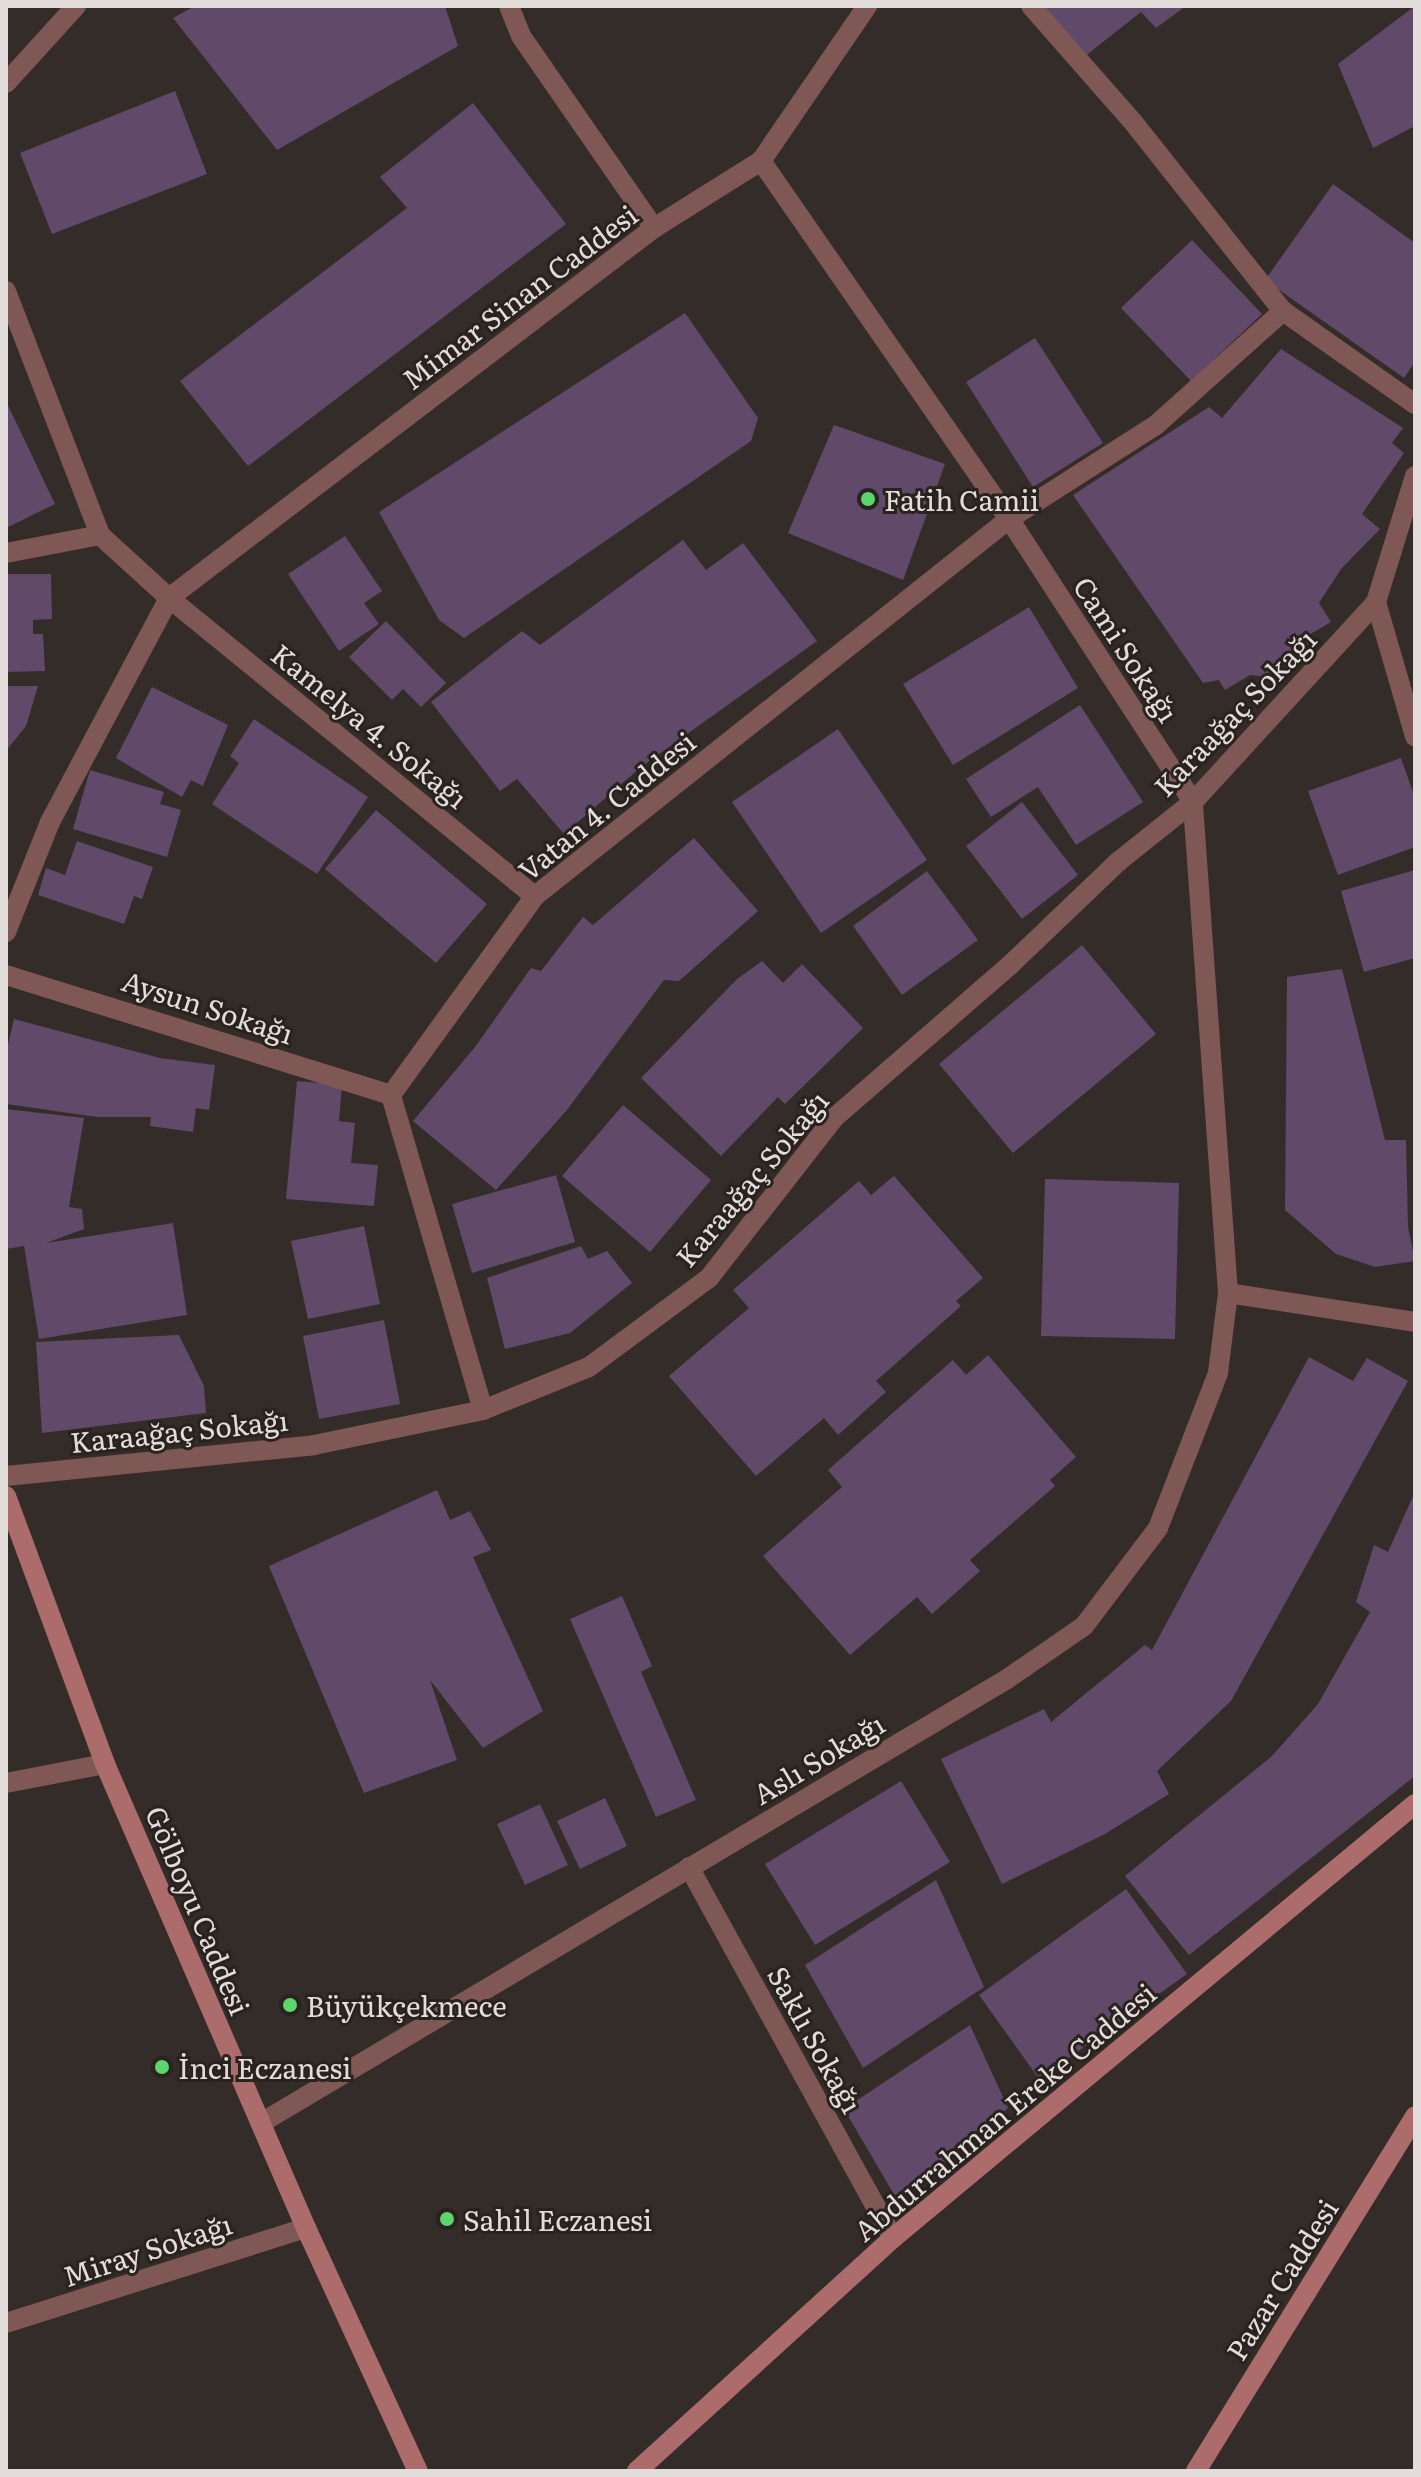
<!DOCTYPE html>
<meta charset="utf-8">
<style>
body{margin:0}
#map{position:relative;width:1421px;height:2477px;overflow:hidden;background:#342c28;font-family:Literata,serif}
div>[style]{position:absolute}
.building>*{inset:0;background:#61496a}
.pedestrian>*{height:20px;margin:-10px;padding:0 10px;transform-origin:10px;border-radius:10px;background:#7f5755}
.minor>*{height:20px;margin:-10px;padding:0 10px;transform-origin:10px;border-radius:10px;background:#7f5755}
.secondary>*{height:20px;margin:-10px;padding:0 10px;transform-origin:10px;border-radius:10px;background:#ac6c6b}
.dots>*{width:22px;height:22px;translate:-50% -50%;box-sizing:border-box;border:4px solid #2a221e;border-radius:50%}
span{translate:-50% -50%;white-space:nowrap;text-align:center;line-height:1.15;-webkit-text-stroke:6px #2a221e;paint-order:stroke}
.street-label{font-size:28px;color:#e2ddda}
.poi-label{font-size:28px;color:#e2ddda}
.left{translate:0 -50%;text-align:left}
.frame{position:absolute;inset:0;border:8px solid #e2ddda;pointer-events:none}
</style>
<div id="map">
<div class="building">
<i style="clip-path:polygon(195px 6px,445px 6px,458px 46px,277px 150px,173px 18px)"></i>
<i style="clip-path:polygon(1044px 6px,1186px 6px,1156px 28px,1141px 12px,1084px 57px)"></i>
<i style="clip-path:polygon(1415px 6px,1415px 126px,1373px 148px,1338px 64px)"></i>
<i style="clip-path:polygon(175px 91px,207px 174px,52px 234px,20px 153px)"></i>
<i style="clip-path:polygon(473px 103px,566px 224px,248px 466px,180px 381px,407px 208px,380px 177px)"></i>
<i style="clip-path:polygon(1333px 184px,1415px 243px,1415px 362px,1404px 378px,1265px 280px)"></i>
<i style="clip-path:polygon(1192px 240px,1262px 314px,1191px 381px,1121px 308px)"></i>
<i style="clip-path:polygon(685px 313px,758px 418px,751px 441px,464px 638px,439px 620px,379px 512px)"></i>
<i style="clip-path:polygon(1035px 338px,1103px 443px,1033px 487px,966px 382px)"></i>
<i style="clip-path:polygon(1281px 349px,1403px 428px,1392px 443px,1404px 453px,1362px 514px,1380px 529px,1341px 569px,1319px 603px,1331px 622px,1307px 636px,1308px 645px,1267px 677px,1250px 675px,1225px 690px,1219px 680px,1203px 683px,1073px 495px,1209px 407px,1222px 418px)"></i>
<i style="clip-path:polygon(6px 401px,55px 504px,6px 528px)"></i>
<i style="clip-path:polygon(834px 425px,945px 464px,903px 580px,788px 533px)"></i>
<i style="clip-path:polygon(345px 536px,382px 591px,364px 603px,379px 624px,339px 651px,288px 574px)"></i>
<i style="clip-path:polygon(683px 540px,706px 570px,743px 543px,817px 641px,641px 767px,564px 834px,517px 779px,500px 791px,431px 702px,522px 631px,540px 645px)"></i>
<i style="clip-path:polygon(6px 574px,51px 574px,52px 619px,33px 620px,33px 634px,43px 634px,45px 671px,6px 672px)"></i>
<i style="clip-path:polygon(1029px 607px,1078px 688px,953px 765px,903px 684px)"></i>
<i style="clip-path:polygon(386px 621px,446px 683px,421px 707px,403px 689px,392px 700px,349px 657px)"></i>
<i style="clip-path:polygon(6px 686px,38px 686px,26px 726px,6px 751px)"></i>
<i style="clip-path:polygon(152px 687px,228px 725px,203px 786px,191px 780px,182px 797px,116px 758px)"></i>
<i style="clip-path:polygon(1080px 705px,1143px 802px,1076px 845px,1038px 787px,991px 817px,966px 779px)"></i>
<i style="clip-path:polygon(254px 719px,368px 797px,317px 874px,212px 804px,239px 763px,230px 756px)"></i>
<i style="clip-path:polygon(838px 729px,927px 860px,821px 933px,732px 802px)"></i>
<i style="clip-path:polygon(1401px 758px,1415px 798px,1415px 847px,1338px 875px,1308px 791px)"></i>
<i style="clip-path:polygon(90px 770px,164px 792px,160px 804px,181px 810px,167px 857px,73px 829px)"></i>
<i style="clip-path:polygon(1022px 802px,1078px 875px,1022px 919px,966px 846px)"></i>
<i style="clip-path:polygon(376px 810px,487px 904px,436px 963px,325px 869px)"></i>
<i style="clip-path:polygon(694px 838px,758px 911px,679px 981px,664px 980px,567px 1110px,496px 1190px,413px 1121px,475px 1047px,531px 968px,541px 971px,583px 917px,593px 925px)"></i>
<i style="clip-path:polygon(77px 841px,153px 867px,142px 899px,134px 896px,124px 924px,38px 895px,46px 868px,65px 875px)"></i>
<i style="clip-path:polygon(1415px 870px,1415px 958px,1364px 972px,1341px 891px)"></i>
<i style="clip-path:polygon(927px 871px,978px 940px,902px 995px,853px 926px)"></i>
<i style="clip-path:polygon(1082px 945px,1156px 1034px,1013px 1153px,939px 1064px)"></i>
<i style="clip-path:polygon(762px 961px,783px 983px,802px 964px,863px 1028px,785px 1104px,778px 1097px,721px 1156px,641px 1078px,737px 979px)"></i>
<i style="clip-path:polygon(1342px 969px,1385px 1140px,1406px 1140px,1408px 1227px,1415px 1261px,1375px 1267px,1336px 1254px,1285px 1210px,1287px 977px)"></i>
<i style="clip-path:polygon(14px 1019px,160px 1058px,215px 1065px,209px 1110px,196px 1108px,193px 1132px,150px 1126px,151px 1117px,97px 1117px,6px 1104px,6px 1053px)"></i>
<i style="clip-path:polygon(297px 1081px,342px 1085px,339px 1121px,355px 1123px,351px 1163px,378px 1165px,374px 1206px,286px 1199px)"></i>
<i style="clip-path:polygon(623px 1105px,711px 1180px,650px 1252px,562px 1176px)"></i>
<i style="clip-path:polygon(6px 1109px,84px 1118px,69px 1207px,82px 1209px,84px 1229px,46px 1243px,173px 1223px,187px 1315px,39px 1339px,24px 1246px,6px 1249px)"></i>
<i style="clip-path:polygon(556px 1175px,575px 1242px,472px 1273px,452px 1204px)"></i>
<i style="clip-path:polygon(894px 1176px,983px 1278px,956px 1301px,961px 1306px,876px 1381px,886px 1392px,838px 1435px,824px 1418px,756px 1476px,669px 1376px,749px 1308px,733px 1290px,859px 1181px,871px 1195px)"></i>
<i style="clip-path:polygon(1045px 1179px,1179px 1183px,1175px 1339px,1041px 1336px)"></i>
<i style="clip-path:polygon(364px 1226px,380px 1304px,308px 1319px,291px 1241px)"></i>
<i style="clip-path:polygon(581px 1246px,588px 1259px,607px 1251px,632px 1283px,570px 1333px,505px 1349px,487px 1278px)"></i>
<i style="clip-path:polygon(384px 1320px,400px 1404px,319px 1419px,303px 1336px)"></i>
<i style="clip-path:polygon(179px 1335px,204px 1386px,206px 1413px,42px 1433px,36px 1342px)"></i>
<i style="clip-path:polygon(988px 1355px,1076px 1457px,1050px 1480px,1055px 1486px,970px 1560px,980px 1571px,932px 1614px,917px 1597px,850px 1655px,763px 1556px,842px 1487px,828px 1470px,953px 1360px,966px 1375px)"></i>
<i style="clip-path:polygon(1309px 1357px,1353px 1381px,1367px 1358px,1408px 1381px,1231px 1701px,1157px 1771px,1169px 1794px,1105px 1834px,1002px 1884px,941px 1759px,1044px 1709px,1051px 1722px,1145px 1645px,1152px 1650px)"></i>
<i style="clip-path:polygon(437px 1490px,450px 1520px,470px 1511px,491px 1550px,473px 1557px,543px 1711px,483px 1748px,430px 1680px,457px 1760px,364px 1793px,269px 1566px)"></i>
<i style="clip-path:polygon(1415px 1492px,1415px 1776px,1189px 1955px,1125px 1876px,1272px 1756px,1318px 1704px,1370px 1612px,1356px 1602px,1374px 1545px,1388px 1552px)"></i>
<i style="clip-path:polygon(622px 1596px,652px 1666px,641px 1672px,696px 1800px,656px 1817px,570px 1619px)"></i>
<i style="clip-path:polygon(901px 1781px,950px 1862px,815px 1945px,765px 1864px)"></i>
<i style="clip-path:polygon(605px 1798px,627px 1846px,580px 1869px,557px 1821px)"></i>
<i style="clip-path:polygon(540px 1804px,568px 1865px,525px 1885px,497px 1824px)"></i>
<i style="clip-path:polygon(936px 1880px,984px 1987px,863px 2068px,805px 1965px)"></i>
<i style="clip-path:polygon(1126px 1889px,1187px 1974px,1039px 2079px,979px 1995px)"></i>
<i style="clip-path:polygon(970px 2025px,1008px 2108px,899px 2203px,844px 2109px)"></i>
</div>
<div class="pedestrian">
<i style="left:6px;top:83px;width:104px;rotate:-47.7deg"></i>
<i style="left:6px;top:291px;width:261px;rotate:68.9deg"></i>
</div>
<div class="minor">
<i style="left:509px;top:6px;width:32px;rotate:68deg"></i>
<i style="left:521px;top:36px;width:234px;rotate:55.3deg"></i>
<i style="left:1031px;top:6px;width:154px;rotate:48.7deg"></i>
<i style="left:1133px;top:122px;width:241px;rotate:51.6deg"></i>
<i style="left:1283px;top:311px;width:161px;rotate:35.2deg"></i>
<i style="left:1415px;top:476px;width:132px;rotate:107.2deg"></i>
<i style="left:1376px;top:602px;width:140px;rotate:73.8deg"></i>
<i style="left:6px;top:553px;width:96px;rotate:-10.8deg"></i>
<i style="left:100px;top:535px;width:93px;rotate:42.4deg"></i>
<i style="left:169px;top:598px;width:472px;rotate:39.2deg"></i>
<i style="left:6px;top:932px;width:118px;rotate:-68.2deg"></i>
<i style="left:50px;top:822px;width:254px;rotate:-62deg"></i>
<i style="left:169px;top:598px;width:610px;rotate:-37.34deg"></i>
<i style="left:654px;top:228px;width:126px;rotate:-32.1deg"></i>
<i style="left:761px;top:161px;width:188px;rotate:-55.6deg"></i>
<i style="left:6px;top:975px;width:403px;rotate:17.3deg"></i>
<i style="left:1228px;top:1293px;width:189px;rotate:8.8deg"></i>
<i style="left:483px;top:1410px;width:328px;rotate:-106.3deg"></i>
<i style="left:391px;top:1095px;width:246px;rotate:-54.1deg"></i>
<i style="left:535px;top:896px;width:606px;rotate:-38.5deg"></i>
<i style="left:1009px;top:519px;width:174px;rotate:-32.6deg"></i>
<i style="left:1156px;top:425px;width:171px;rotate:-41.9deg"></i>
<i style="left:6px;top:1476px;width:310px;rotate:-5.7deg"></i>
<i style="left:314px;top:1445px;width:173px;rotate:-11.7deg"></i>
<i style="left:483px;top:1410px;width:114px;rotate:-22.1deg"></i>
<i style="left:589px;top:1367px;width:149px;rotate:-36.6deg"></i>
<i style="left:709px;top:1278px;width:203px;rotate:-52deg"></i>
<i style="left:834px;top:1118px;width:233px;rotate:-41deg"></i>
<i style="left:1010px;top:965px;width:151px;rotate:-43.7deg"></i>
<i style="left:1119px;top:861px;width:95px;rotate:-38.6deg"></i>
<i style="left:1193px;top:802px;width:271px;rotate:-47.5deg"></i>
<i style="left:6px;top:1783px;width:101px;rotate:-10.9deg"></i>
<i style="left:689px;top:1867px;width:423px;rotate:61.2deg"></i>
<i style="left:261px;top:2123px;width:868px;rotate:-30.76deg"></i>
<i style="left:1007px;top:1679px;width:93px;rotate:-34.5deg"></i>
<i style="left:1084px;top:1626px;width:123px;rotate:-52.9deg"></i>
<i style="left:1158px;top:1528px;width:166px;rotate:-68.8deg"></i>
<i style="left:1218px;top:1373px;width:81px;rotate:-82.9deg"></i>
<i style="left:1228px;top:1293px;width:492px;rotate:-94.1deg"></i>
<i style="left:1193px;top:802px;width:338px;rotate:-123deg"></i>
<i style="left:1009px;top:519px;width:436px;rotate:-124.7deg"></i>
<i style="left:6px;top:2323px;width:315px;rotate:-17.6deg"></i>
</div>
<div class="secondary">
<i style="left:6px;top:1496px;width:286px;rotate:69.7deg"></i>
<i style="left:105px;top:1764px;width:506px;rotate:66.58deg"></i>
<i style="left:306px;top:2228px;width:268px;rotate:65.3deg"></i>
<i style="left:637px;top:2471px;width:346px;rotate:-42.3deg"></i>
<i style="left:893px;top:2238px;width:679px;rotate:-39.74deg"></i>
<i style="left:1196px;top:2471px;width:417px;rotate:-58.3deg"></i>
</div>
<div class="dots">
<i style="left:868px;top:499px;background:#5bd56e"></i>
<i style="left:290px;top:2005px;background:#5bd56e"></i>
<i style="left:162px;top:2067px;background:#5bd56e"></i>
<i style="left:447px;top:2219px;background:#5bd56e"></i>
</div>
<div class="street-label">
<span style="left:519px;top:296px;rotate:-37deg">Mimar Sinan Caddesi</span>
<span style="left:1127px;top:649px;rotate:57deg">Cami Sokağı</span>
<span style="left:1234px;top:712px;rotate:-46deg">Karaağaç Sokağı</span>
<span style="left:370px;top:725px;rotate:39deg">Kamelya 4. Sokağı</span>
<span style="left:606px;top:805px;rotate:-39deg">Vatan 4. Caddesi</span>
<span style="left:208px;top:1006px;rotate:18deg">Aysun Sokağı</span>
<span style="left:751px;top:1178px;rotate:-50deg">Karaağaç Sokağı</span>
<span style="left:179px;top:1430px;rotate:-6deg">Karaağaç Sokağı</span>
<span style="left:818px;top:1758px;rotate:-31deg">Aslı Sokağı</span>
<span style="left:199px;top:1910px;rotate:67deg">Gölboyu Caddesi</span>
<span style="left:816px;top:2039px;rotate:61deg">Saklı Sokağı</span>
<span style="left:1004px;top:2111px;rotate:-40deg">Abdurrahman Ereke Caddesi</span>
<span style="left:147px;top:2249px;rotate:-18deg">Miray Sokağı</span>
<span style="left:1281px;top:2279px;rotate:-58deg">Pazar Caddesi</span>
</div>
<div class="poi-label">
<span class="left" style="left:884px;top:499px">Fatih Camii</span>
<span class="left" style="left:306px;top:2005px">Büyükçekmece</span>
<span class="left" style="left:178px;top:2067px">İnci Eczanesi</span>
<span class="left" style="left:463px;top:2219px">Sahil Eczanesi</span>
</div>
<div class="frame"></div>
</div>
